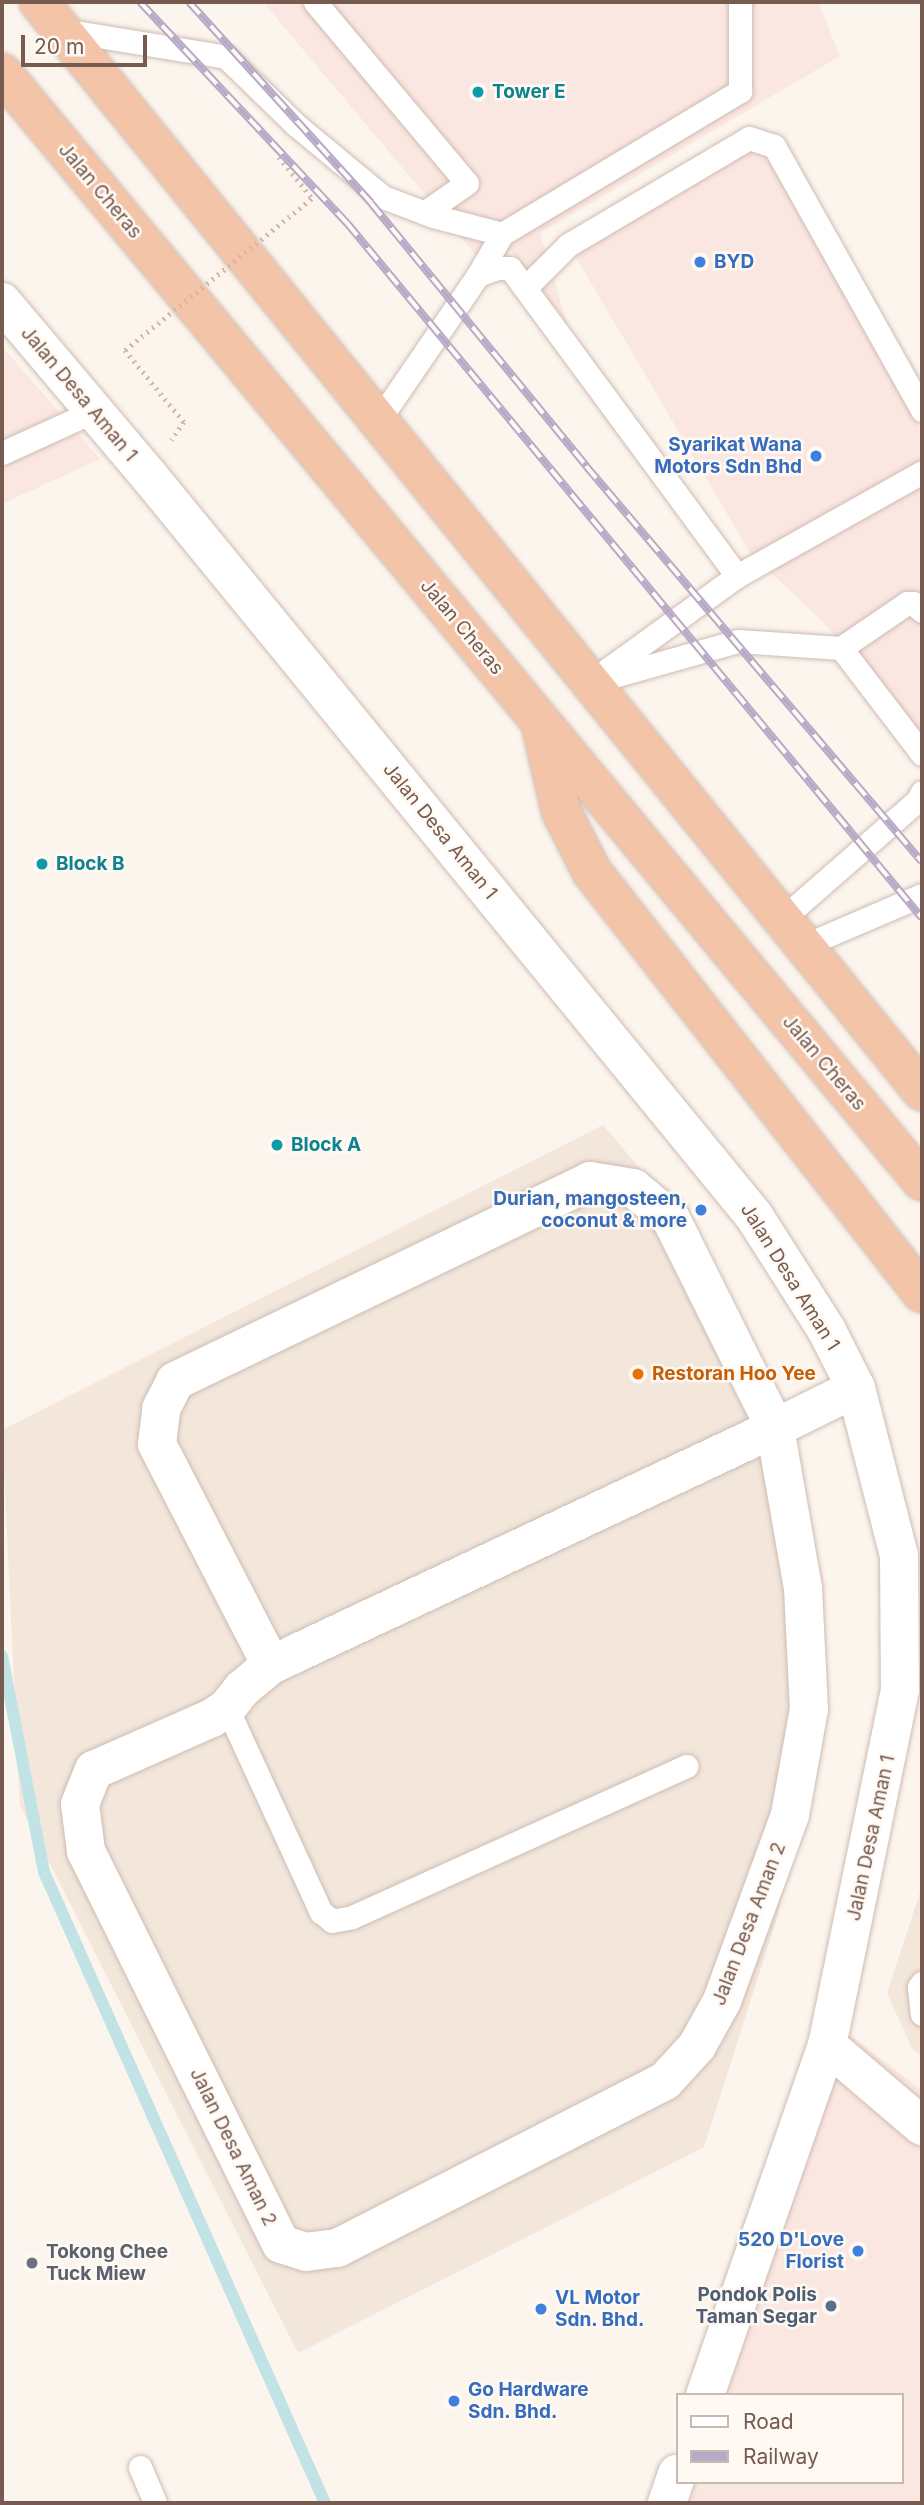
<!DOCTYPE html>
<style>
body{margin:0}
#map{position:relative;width:924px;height:2505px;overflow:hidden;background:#fcf5ed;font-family:Inter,sans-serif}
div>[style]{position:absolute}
.residential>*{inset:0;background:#f3e6db}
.commercial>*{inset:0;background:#fbe7e1}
.stream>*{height:12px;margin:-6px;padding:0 6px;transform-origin:6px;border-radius:6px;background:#c1e3e5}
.path>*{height:4.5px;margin-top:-2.25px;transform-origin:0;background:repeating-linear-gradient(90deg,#d6b6a8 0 2px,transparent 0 7px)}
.roads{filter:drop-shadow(0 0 2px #cebcb2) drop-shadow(0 0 2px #cebcb2)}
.service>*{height:23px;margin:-11.5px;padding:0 11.5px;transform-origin:11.5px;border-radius:11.5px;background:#fff}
.minor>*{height:38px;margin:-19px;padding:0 19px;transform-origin:19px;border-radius:19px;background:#fff}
.tertiary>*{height:38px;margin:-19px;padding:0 19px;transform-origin:19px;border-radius:19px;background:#fff}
.trunk>*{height:38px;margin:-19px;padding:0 19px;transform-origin:19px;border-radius:19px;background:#f4c4a9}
.rail>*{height:8px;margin-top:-4px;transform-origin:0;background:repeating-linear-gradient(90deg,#fef9f3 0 16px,#b7aac7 0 32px);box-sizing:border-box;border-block:2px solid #b7aac7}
.path-bridge>*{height:4.5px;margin-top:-2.25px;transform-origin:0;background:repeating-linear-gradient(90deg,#d6b6a8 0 2px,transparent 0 7px)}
.dots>*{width:19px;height:19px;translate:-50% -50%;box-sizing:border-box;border:4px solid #fef9f3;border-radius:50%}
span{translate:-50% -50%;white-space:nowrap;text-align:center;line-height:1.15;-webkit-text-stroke:5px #fef9f3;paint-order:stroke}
.culture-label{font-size:19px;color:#0d838f;font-weight:700}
.left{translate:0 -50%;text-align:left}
.street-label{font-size:19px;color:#775a50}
.shop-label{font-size:19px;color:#366cbe;font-weight:700}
.right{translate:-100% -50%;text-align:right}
.food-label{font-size:19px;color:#c56008;font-weight:700}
.worship-label{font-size:19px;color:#5b616d;font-weight:700}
.service-label{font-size:19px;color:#4e5e75;font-weight:700}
.frame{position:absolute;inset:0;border:4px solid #775a50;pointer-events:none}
.legend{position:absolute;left:676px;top:2393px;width:228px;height:91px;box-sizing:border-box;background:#fef9f3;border:2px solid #c8b9b2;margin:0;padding:9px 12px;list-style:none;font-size:21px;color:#775a50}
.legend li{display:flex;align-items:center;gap:14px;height:35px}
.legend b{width:35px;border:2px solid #c8b9b2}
.scale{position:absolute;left:21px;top:35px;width:126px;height:32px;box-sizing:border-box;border:4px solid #775a50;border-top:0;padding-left:9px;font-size:21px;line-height:24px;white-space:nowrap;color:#775a50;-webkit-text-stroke:5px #fef9f3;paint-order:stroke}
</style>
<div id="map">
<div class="residential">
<i style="clip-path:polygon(603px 1125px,645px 1174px,781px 1424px,806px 1802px,776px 1921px,704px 2147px,298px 2353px,20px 1805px,2px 1430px)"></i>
<i style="clip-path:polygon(922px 1886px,922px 2057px,912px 2048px,887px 1993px)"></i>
</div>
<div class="commercial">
<i style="clip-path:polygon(263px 2px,818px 2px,840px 56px,540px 233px,567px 323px,511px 251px,485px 266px)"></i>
<i style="clip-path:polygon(749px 149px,769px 155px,922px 433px,922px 741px,824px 623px,750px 553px,574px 254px)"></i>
<i style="clip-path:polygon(2px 346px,100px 459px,2px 504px)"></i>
<i style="clip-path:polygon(844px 2031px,922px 2090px,922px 2503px,690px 2503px,697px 2482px,901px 2482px,901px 2395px,726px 2395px)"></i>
</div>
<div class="stream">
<i style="left:2px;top:1656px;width:220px;rotate:79deg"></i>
<i style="left:44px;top:1872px;width:691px;rotate:66deg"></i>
</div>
<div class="path">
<i style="left:279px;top:157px;width:53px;rotate:51.2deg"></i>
<i style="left:125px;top:350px;width:93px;rotate:50.7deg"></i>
<i style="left:184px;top:422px;width:22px;rotate:124deg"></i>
</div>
<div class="roads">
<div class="service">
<i style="left:315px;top:2px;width:236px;rotate:50deg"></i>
<i style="left:467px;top:183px;width:52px;rotate:145.1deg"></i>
<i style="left:62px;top:30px;width:166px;rotate:9.3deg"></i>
<i style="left:226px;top:57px;width:98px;rotate:44.2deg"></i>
<i style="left:296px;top:125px;width:113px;rotate:39.6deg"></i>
<i style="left:383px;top:197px;width:53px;rotate:20.8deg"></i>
<i style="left:433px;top:216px;width:71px;rotate:14.6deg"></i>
<i style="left:478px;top:275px;width:20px;rotate:-20deg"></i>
<i style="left:497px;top:268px;width:13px"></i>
<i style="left:510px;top:268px;width:383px;rotate:53.6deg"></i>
<i style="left:526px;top:287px;width:59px;rotate:-45deg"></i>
<i style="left:568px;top:245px;width:210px;rotate:-30.6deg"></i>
<i style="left:749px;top:138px;width:26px;rotate:18deg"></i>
<i style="left:774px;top:146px;width:303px;rotate:60.7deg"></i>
<i style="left:378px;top:421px;width:177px;rotate:-55.6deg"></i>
<i style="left:478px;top:275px;width:48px;rotate:-59.7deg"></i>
<i style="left:502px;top:234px;width:278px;rotate:-31deg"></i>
<i style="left:740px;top:91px;width:89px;rotate:-90deg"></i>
<i style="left:2px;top:453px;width:101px;rotate:-24.5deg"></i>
<i style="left:841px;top:648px;width:133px;rotate:52.6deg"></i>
<i style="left:607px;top:678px;width:136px;rotate:-15.8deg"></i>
<i style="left:738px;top:641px;width:103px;rotate:3.9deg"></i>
<i style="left:841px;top:648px;width:80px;rotate:-34.3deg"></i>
<i style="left:907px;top:603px;width:6px"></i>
<i style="left:913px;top:603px;width:12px;rotate:42deg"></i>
<i style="left:590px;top:682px;width:181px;rotate:-35.8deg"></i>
<i style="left:737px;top:576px;width:212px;rotate:-29.3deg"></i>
<i style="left:782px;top:919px;width:179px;rotate:-41.2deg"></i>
<i style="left:917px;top:801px;width:10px;rotate:-61deg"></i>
<i style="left:803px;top:946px;width:129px;rotate:-23.2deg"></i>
<i style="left:227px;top:1708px;width:225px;rotate:65.3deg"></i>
<i style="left:321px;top:1912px;width:14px;rotate:39deg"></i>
<i style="left:332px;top:1921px;width:20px;rotate:-11deg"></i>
<i style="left:352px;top:1917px;width:367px;rotate:-24.3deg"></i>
<i style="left:922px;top:1983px;width:5px;rotate:127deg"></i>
<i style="left:919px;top:1987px;width:27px;rotate:84deg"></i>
<i style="left:140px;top:2467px;width:39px;rotate:67deg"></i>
</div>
<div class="minor">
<i style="left:271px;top:1665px;width:249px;rotate:-117.3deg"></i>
<i style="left:157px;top:1444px;width:35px;rotate:-83deg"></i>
<i style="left:161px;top:1409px;width:31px;rotate:-63deg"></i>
<i style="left:175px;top:1381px;width:461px;rotate:-25.7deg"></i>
<i style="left:590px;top:1181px;width:44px;rotate:9.2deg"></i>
<i style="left:633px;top:1188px;width:49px;rotate:39.2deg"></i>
<i style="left:671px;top:1219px;width:233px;rotate:63.5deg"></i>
<i style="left:775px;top:1428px;width:162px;rotate:80.1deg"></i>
<i style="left:803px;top:1588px;width:121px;rotate:87.2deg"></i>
<i style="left:809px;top:1709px;width:108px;rotate:100.2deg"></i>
<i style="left:790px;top:1815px;width:198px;rotate:110.1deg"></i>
<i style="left:722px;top:2001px;width:51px;rotate:119.1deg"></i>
<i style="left:697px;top:2046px;width:47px;rotate:132.4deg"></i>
<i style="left:665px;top:2081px;width:368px;rotate:153deg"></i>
<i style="left:337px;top:2248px;width:31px;rotate:173deg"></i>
<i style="left:306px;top:2252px;width:26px;rotate:-162deg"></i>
<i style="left:281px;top:2244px;width:439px;rotate:-116.4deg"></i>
<i style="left:86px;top:1851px;width:47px;rotate:-97.3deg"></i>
<i style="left:80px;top:1804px;width:37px;rotate:-68deg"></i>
<i style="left:94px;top:1770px;width:129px;rotate:-23.8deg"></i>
<i style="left:212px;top:1718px;width:18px;rotate:-34deg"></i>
<i style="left:227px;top:1708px;width:24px;rotate:-52deg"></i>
<i style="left:242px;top:1689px;width:38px;rotate:-40deg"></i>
<i style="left:271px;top:1665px;width:557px;rotate:-25.18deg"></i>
<i style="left:775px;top:1428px;width:90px;rotate:-26.3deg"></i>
<i style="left:827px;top:2045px;width:125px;rotate:40.5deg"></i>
</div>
<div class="tertiary">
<i style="left:2px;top:302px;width:228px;rotate:49.8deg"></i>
<i style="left:149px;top:476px;width:956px;rotate:50.73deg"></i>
<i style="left:754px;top:1216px;width:134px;rotate:57.5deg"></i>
<i style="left:826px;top:1329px;width:66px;rotate:63deg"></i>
<i style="left:856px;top:1388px;width:172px;rotate:75.6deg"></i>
<i style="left:899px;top:1555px;width:135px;rotate:89.6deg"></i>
<i style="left:900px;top:1690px;width:362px;rotate:101.6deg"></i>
<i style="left:827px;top:2045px;width:371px;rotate:109.2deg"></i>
<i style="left:667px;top:2503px;width:31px;rotate:-71deg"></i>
</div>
<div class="trunk">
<i style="left:39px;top:2px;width:1402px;rotate:50.96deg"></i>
<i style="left:2px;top:73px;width:1440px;rotate:50.3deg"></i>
<i style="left:542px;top:729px;width:84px;rotate:77deg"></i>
<i style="left:561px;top:811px;width:68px;rotate:63.1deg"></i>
<i style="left:592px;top:872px;width:535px;rotate:51.91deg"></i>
</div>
</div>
<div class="rail">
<i style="left:140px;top:2px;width:303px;rotate:46.9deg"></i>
<i style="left:347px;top:223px;width:902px;rotate:50.4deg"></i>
<i style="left:189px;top:2px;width:271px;rotate:47.8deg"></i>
<i style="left:371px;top:203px;width:340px;rotate:50.7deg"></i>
<i style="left:586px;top:466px;width:519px;rotate:49.69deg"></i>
</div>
<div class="path-bridge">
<i style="left:125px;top:350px;width:241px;rotate:-39.1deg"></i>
</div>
<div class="dots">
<i style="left:478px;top:92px;background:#0f9aa8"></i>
<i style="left:700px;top:262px;background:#3f7fe0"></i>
<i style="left:816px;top:456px;background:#3f7fe0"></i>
<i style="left:42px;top:864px;background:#0f9aa8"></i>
<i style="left:277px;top:1145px;background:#0f9aa8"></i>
<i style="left:701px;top:1210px;background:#3f7fe0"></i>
<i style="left:638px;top:1374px;background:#e8710a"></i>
<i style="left:858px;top:2251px;background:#3f7fe0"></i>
<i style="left:32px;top:2263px;background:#6b7280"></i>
<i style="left:831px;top:2306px;background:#5c6f8a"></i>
<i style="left:541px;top:2309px;background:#3f7fe0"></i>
<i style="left:454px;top:2401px;background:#3f7fe0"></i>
</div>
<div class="culture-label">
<span class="left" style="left:492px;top:92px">Tower E</span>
<span class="left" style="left:56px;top:864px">Block B</span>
<span class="left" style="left:291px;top:1145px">Block A</span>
</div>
<div class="street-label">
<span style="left:100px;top:191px;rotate:50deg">Jalan Cheras</span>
<span style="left:79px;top:394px;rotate:50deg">Jalan Desa Aman 1</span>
<span style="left:462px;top:627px;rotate:50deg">Jalan Cheras</span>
<span style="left:440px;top:831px;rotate:51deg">Jalan Desa Aman 1</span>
<span style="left:824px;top:1063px;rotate:50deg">Jalan Cheras</span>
<span style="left:790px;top:1277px;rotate:58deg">Jalan Desa Aman 1</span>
<span style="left:871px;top:1838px;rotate:-78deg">Jalan Desa Aman 1</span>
<span style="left:749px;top:1924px;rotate:-69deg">Jalan Desa Aman 2</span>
<span style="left:233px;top:2147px;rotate:64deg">Jalan Desa Aman 2</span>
</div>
<div class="shop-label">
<span class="left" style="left:714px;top:262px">BYD</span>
<span class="right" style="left:802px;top:456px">Syarikat Wana<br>Motors Sdn Bhd</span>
<span class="right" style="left:687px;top:1210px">Durian, mangosteen,<br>coconut &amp; more</span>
<span class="right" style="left:844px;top:2251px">520 D'Love<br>Florist</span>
<span class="left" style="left:555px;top:2309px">VL Motor<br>Sdn. Bhd.</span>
<span class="left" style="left:468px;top:2401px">Go Hardware<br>Sdn. Bhd.</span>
</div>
<div class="food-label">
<span class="left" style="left:652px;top:1374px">Restoran Hoo Yee</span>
</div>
<div class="worship-label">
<span class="left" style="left:46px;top:2263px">Tokong Chee<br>Tuck Miew</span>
</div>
<div class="service-label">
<span class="right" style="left:817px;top:2306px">Pondok Polis<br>Taman Segar</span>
</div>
<div class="frame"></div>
<ul class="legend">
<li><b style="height:9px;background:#fff"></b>Road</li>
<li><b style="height:9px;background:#b7aac7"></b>Railway</li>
</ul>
<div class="scale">20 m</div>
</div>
